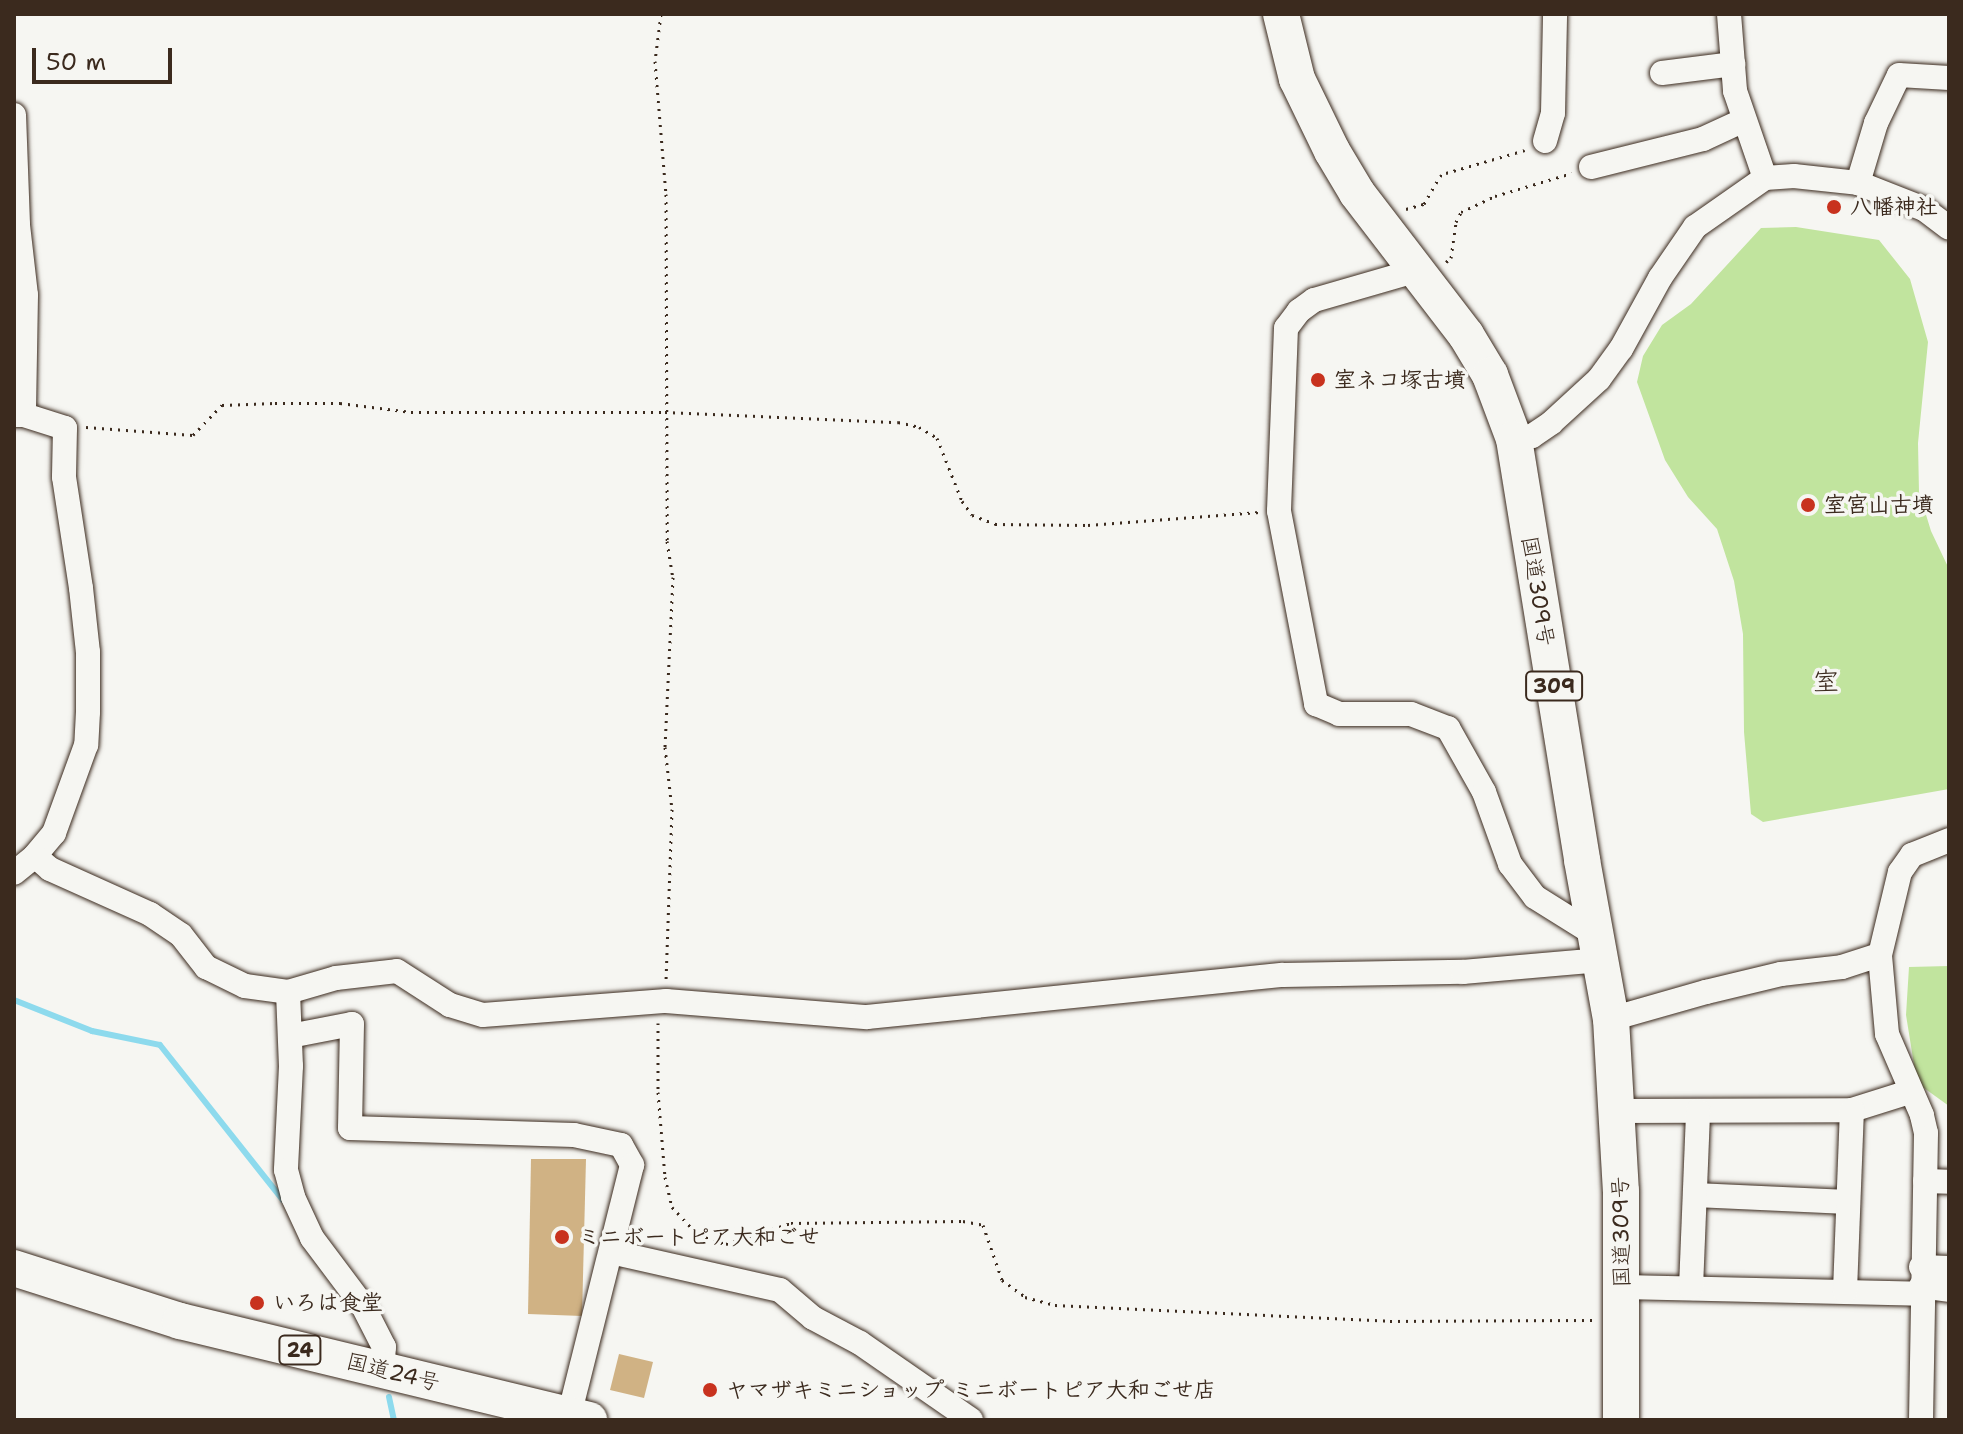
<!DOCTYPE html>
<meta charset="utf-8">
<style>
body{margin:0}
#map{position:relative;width:1963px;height:1434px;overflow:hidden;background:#f6f6f2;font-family:"Shantell Sans","Klee One",sans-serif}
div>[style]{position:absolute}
.green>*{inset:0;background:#c1e49e}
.stream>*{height:6px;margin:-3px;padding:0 3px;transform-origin:3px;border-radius:3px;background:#8ddaed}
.building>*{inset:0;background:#d0b284}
.path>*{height:3px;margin-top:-1.5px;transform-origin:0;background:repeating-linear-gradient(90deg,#3b2a1e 0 2px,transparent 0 8px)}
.roads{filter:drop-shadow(0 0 2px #3b2a1e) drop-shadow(0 0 2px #3b2a1e)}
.minor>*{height:24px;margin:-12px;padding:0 12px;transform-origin:12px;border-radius:12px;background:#f6f6f2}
.highway>*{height:36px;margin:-18px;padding:0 18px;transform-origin:18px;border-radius:18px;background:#f6f6f2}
.dots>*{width:22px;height:22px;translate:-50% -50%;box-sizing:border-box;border:4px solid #f6f6f2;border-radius:50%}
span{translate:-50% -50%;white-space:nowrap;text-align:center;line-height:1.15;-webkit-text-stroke:7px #f6f6f2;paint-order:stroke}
.shield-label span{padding:2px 6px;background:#f6f6f2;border:2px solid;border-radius:6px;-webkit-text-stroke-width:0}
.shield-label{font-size:20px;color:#3b2a1e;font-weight:700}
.poi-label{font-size:22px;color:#3b2a1e;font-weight:700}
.left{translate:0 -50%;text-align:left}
.street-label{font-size:22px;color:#3b2a1e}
.quarter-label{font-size:26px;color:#3b2a1e}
.frame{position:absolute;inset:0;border:16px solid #3b2a1e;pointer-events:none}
.scale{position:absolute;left:32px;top:48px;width:140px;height:36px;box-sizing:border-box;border:4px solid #3b2a1e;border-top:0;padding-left:10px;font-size:24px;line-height:28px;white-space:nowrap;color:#3b2a1e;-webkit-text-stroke:6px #f6f6f2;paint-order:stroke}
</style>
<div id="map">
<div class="green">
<i style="clip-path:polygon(1796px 227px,1879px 240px,1910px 279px,1928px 342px,1918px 443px,1919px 492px,1931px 531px,1949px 569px,1949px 789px,1763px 822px,1751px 814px,1744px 732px,1743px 634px,1734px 581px,1717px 529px,1688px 497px,1665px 460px,1637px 382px,1643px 356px,1662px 325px,1691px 304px,1761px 228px)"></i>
<i style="clip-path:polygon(1949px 966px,1949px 1106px,1917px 1083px,1906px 1015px,1909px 967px)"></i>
</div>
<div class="stream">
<i style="left:14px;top:1000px;width:84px;rotate:21.7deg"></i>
<i style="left:92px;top:1031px;width:69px;rotate:11.6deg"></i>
<i style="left:160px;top:1045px;width:198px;rotate:51.6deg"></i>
<i style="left:389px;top:1397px;width:24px;rotate:78deg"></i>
</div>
<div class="building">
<i style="clip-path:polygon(531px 1159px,586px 1159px,582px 1316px,528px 1314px)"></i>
<i style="clip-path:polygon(619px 1354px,653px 1362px,644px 1398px,610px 1390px)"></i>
</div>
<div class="path">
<i style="left:661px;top:14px;width:47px;rotate:97.3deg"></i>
<i style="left:655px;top:61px;width:133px;rotate:85.3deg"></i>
<i style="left:666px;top:194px;width:347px;rotate:89.8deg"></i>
<i style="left:667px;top:541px;width:36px;rotate:81deg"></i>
<i style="left:673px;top:577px;width:170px;rotate:92.7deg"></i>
<i style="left:665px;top:747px;width:62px;rotate:83.6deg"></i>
<i style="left:672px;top:809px;width:172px;rotate:92deg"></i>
<i style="left:1406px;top:209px;width:19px;rotate:-16deg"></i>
<i style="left:1424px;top:204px;width:32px;rotate:-60deg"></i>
<i style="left:1440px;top:176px;width:7px;rotate:-27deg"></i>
<i style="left:1446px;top:173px;width:82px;rotate:-16.2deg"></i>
<i style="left:1446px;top:262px;width:6px;rotate:-39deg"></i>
<i style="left:1451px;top:258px;width:36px;rotate:-82deg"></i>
<i style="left:1456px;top:222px;width:11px;rotate:-63deg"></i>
<i style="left:1461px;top:212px;width:38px;rotate:-25deg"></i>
<i style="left:1495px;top:196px;width:80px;rotate:-16.6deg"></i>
<i style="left:86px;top:427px;width:107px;rotate:4.3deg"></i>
<i style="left:193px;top:435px;width:42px;rotate:-46deg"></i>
<i style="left:222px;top:405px;width:53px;rotate:-2.2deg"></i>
<i style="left:275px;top:403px;width:65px"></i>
<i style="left:340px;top:403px;width:72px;rotate:7.2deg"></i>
<i style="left:411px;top:412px;width:254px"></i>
<i style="left:665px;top:412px;width:233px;rotate:2.5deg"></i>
<i style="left:898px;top:422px;width:22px;rotate:13deg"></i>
<i style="left:919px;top:427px;width:21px;rotate:31deg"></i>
<i style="left:937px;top:438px;width:68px;rotate:68.4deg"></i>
<i style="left:962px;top:501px;width:17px;rotate:54deg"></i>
<i style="left:972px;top:515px;width:25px;rotate:21deg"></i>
<i style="left:995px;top:524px;width:93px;rotate:0.6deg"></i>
<i style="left:1088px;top:525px;width:172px;rotate:-4.3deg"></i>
<i style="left:658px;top:1023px;width:69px;rotate:90deg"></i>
<i style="left:658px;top:1092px;width:85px;rotate:85.3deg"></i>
<i style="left:665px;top:1177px;width:31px;rotate:77deg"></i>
<i style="left:672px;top:1207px;width:38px;rotate:47deg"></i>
<i style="left:698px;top:1235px;width:29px;rotate:18deg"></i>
<i style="left:726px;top:1244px;width:68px;rotate:-17.9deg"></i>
<i style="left:791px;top:1223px;width:172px;rotate:-0.7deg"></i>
<i style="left:963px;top:1221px;width:20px;rotate:11deg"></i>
<i style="left:983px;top:1225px;width:58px;rotate:70.9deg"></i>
<i style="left:1002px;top:1280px;width:29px;rotate:36deg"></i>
<i style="left:1025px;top:1297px;width:31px;rotate:15deg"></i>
<i style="left:1055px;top:1305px;width:335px;rotate:2.7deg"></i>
<i style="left:1390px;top:1321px;width:205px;rotate:-0.3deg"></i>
</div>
<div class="roads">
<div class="minor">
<i style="left:1729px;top:14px;width:77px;rotate:85.5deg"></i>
<i style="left:1735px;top:91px;width:92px;rotate:71deg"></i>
<i style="left:1662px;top:73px;width:72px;rotate:-7.2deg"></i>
<i style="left:14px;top:115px;width:110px;rotate:87.9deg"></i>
<i style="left:18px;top:225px;width:70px;rotate:83.5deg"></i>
<i style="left:26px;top:295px;width:120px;rotate:91deg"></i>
<i style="left:1545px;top:141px;width:29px;rotate:-74deg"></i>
<i style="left:1553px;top:113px;width:99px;rotate:-88.8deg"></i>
<i style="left:1591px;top:167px;width:115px;rotate:-14deg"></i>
<i style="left:1703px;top:139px;width:45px;rotate:-24.9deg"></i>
<i style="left:1858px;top:183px;width:63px;rotate:-73.3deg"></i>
<i style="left:1876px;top:123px;width:53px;rotate:-64.4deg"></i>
<i style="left:1899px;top:75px;width:50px;rotate:3.4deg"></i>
<i style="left:1418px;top:270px;width:108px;rotate:163.9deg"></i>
<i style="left:1314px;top:300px;width:19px;rotate:144deg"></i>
<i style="left:1299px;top:311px;width:21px;rotate:127deg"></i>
<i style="left:1286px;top:328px;width:183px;rotate:92.2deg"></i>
<i style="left:1279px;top:511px;width:197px;rotate:79.1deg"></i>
<i style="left:1316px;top:704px;width:25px;rotate:23deg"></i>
<i style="left:1339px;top:714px;width:72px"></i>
<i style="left:1411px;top:714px;width:40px;rotate:21deg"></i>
<i style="left:1448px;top:728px;width:73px;rotate:60.6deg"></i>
<i style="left:1484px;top:792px;width:77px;rotate:70.1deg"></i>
<i style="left:1510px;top:864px;width:41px;rotate:52.9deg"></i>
<i style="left:1535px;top:897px;width:70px;rotate:32.1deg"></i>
<i style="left:14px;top:415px;width:10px"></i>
<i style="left:24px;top:415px;width:43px;rotate:17.6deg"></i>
<i style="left:65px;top:428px;width:49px;rotate:91.2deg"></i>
<i style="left:64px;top:477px;width:112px;rotate:81.3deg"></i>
<i style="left:81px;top:588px;width:64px;rotate:83.8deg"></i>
<i style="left:88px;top:652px;width:60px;rotate:90deg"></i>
<i style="left:88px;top:712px;width:33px;rotate:93deg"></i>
<i style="left:86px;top:745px;width:94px;rotate:110deg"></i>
<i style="left:54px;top:833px;width:30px;rotate:130deg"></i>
<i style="left:35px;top:856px;width:27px;rotate:141deg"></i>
<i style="left:1514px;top:439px;width:18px;rotate:-9deg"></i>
<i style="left:1532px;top:436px;width:23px;rotate:-34deg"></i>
<i style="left:1551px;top:423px;width:65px;rotate:-42.5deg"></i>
<i style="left:1599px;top:379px;width:37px;rotate:-54deg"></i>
<i style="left:1621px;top:349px;width:81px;rotate:-61.2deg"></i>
<i style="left:1660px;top:278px;width:62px;rotate:-55.5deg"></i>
<i style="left:1695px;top:227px;width:85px;rotate:-35deg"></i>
<i style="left:1765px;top:178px;width:29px;rotate:-4deg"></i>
<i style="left:1794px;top:176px;width:64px;rotate:6.2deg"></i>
<i style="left:1858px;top:183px;width:71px;rotate:21.5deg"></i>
<i style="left:1924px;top:209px;width:31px;rotate:37deg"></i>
<i style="left:35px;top:856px;width:20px;rotate:41deg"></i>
<i style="left:50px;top:869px;width:110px;rotate:24.2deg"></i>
<i style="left:150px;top:914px;width:37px;rotate:34deg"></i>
<i style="left:181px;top:935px;width:41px;rotate:52deg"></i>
<i style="left:206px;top:967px;width:43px;rotate:26deg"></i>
<i style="left:245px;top:986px;width:43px;rotate:7.9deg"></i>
<i style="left:288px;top:992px;width:50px;rotate:-16.3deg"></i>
<i style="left:336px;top:978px;width:61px;rotate:-6.5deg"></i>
<i style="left:397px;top:971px;width:63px;rotate:32.7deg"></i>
<i style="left:450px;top:1005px;width:34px;rotate:17deg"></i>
<i style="left:483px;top:1015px;width:184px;rotate:-4.4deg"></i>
<i style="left:666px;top:1001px;width:202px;rotate:4.6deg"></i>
<i style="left:867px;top:1017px;width:418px;rotate:-5.8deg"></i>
<i style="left:1283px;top:975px;width:180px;rotate:-1deg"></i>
<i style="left:1463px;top:972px;width:138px;rotate:-5deg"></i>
<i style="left:288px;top:992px;width:74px;rotate:87.7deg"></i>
<i style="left:291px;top:1066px;width:104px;rotate:92.8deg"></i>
<i style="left:286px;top:1170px;width:28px;rotate:75deg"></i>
<i style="left:293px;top:1197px;width:45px;rotate:65.1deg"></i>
<i style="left:312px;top:1238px;width:85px;rotate:53.1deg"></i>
<i style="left:363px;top:1306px;width:46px;rotate:62.9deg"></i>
<i style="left:384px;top:1347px;width:22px;rotate:95deg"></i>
<i style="left:1611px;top:1019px;width:99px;rotate:-15.9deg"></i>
<i style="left:1706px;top:992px;width:77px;rotate:-13.5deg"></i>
<i style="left:1781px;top:974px;width:61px;rotate:-6.5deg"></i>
<i style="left:1842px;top:967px;width:40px;rotate:-18deg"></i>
<i style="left:290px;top:1036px;width:63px;rotate:-11deg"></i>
<i style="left:352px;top:1024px;width:104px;rotate:91.1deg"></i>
<i style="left:350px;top:1128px;width:224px;rotate:1.8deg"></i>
<i style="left:574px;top:1135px;width:48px;rotate:12deg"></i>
<i style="left:621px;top:1145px;width:23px;rotate:61deg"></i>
<i style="left:632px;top:1165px;width:258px;rotate:104.1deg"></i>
<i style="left:1618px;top:1111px;width:234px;rotate:-0.2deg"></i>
<i style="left:1852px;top:1110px;width:60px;rotate:-17.5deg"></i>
<i style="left:1925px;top:1181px;width:24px;rotate:2deg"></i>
<i style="left:1695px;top:1195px;width:153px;rotate:2.6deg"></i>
<i style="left:611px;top:1252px;width:173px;rotate:12.7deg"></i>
<i style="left:780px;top:1290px;width:43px;rotate:40.3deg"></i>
<i style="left:813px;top:1318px;width:53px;rotate:28deg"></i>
<i style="left:860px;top:1343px;width:135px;rotate:34.7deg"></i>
<i style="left:1921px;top:1267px;width:28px;rotate:2deg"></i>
<i style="left:1921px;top:1286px;width:28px;rotate:8deg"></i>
<i style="left:1623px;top:1287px;width:298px;rotate:1.3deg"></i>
<i style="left:1691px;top:1288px;width:177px;rotate:-87.7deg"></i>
<i style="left:1845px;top:1291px;width:181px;rotate:-87.8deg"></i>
<i style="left:1921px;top:1420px;width:287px;rotate:-89deg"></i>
<i style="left:1926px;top:1133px;width:18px;rotate:-103deg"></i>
<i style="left:1922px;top:1115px;width:88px;rotate:-113.4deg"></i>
<i style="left:1887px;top:1034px;width:79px;rotate:-95.1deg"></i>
<i style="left:1880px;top:955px;width:85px;rotate:-76.5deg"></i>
<i style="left:1900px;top:872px;width:21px;rotate:-55deg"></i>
<i style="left:1912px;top:855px;width:40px;rotate:-22deg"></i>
</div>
<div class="highway">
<i style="left:1281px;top:14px;width:67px;rotate:76.2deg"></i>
<i style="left:1297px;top:79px;width:80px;rotate:64.1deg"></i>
<i style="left:1332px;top:151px;width:49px;rotate:59.2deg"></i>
<i style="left:1357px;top:193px;width:179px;rotate:52.5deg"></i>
<i style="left:1466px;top:335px;width:47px;rotate:59deg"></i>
<i style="left:1490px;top:375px;width:68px;rotate:69.4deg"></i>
<i style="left:1514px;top:439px;width:426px;rotate:80.8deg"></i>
<i style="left:1582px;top:860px;width:162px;rotate:79.7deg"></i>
<i style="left:1611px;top:1019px;width:172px;rotate:86.7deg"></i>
<i style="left:1621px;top:1191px;width:229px;rotate:90deg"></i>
<i style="left:14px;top:1268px;width:174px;rotate:17.7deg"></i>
<i style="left:180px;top:1321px;width:421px;rotate:13.6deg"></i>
</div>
</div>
<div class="dots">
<i style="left:1834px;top:207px;background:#c8321e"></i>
<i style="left:1318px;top:380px;background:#c8321e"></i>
<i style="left:1808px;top:505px;background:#c8321e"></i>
<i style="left:562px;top:1237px;background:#c8321e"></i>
<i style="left:257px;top:1303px;background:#c8321e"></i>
<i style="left:710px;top:1390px;background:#c8321e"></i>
</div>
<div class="shield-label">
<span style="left:1554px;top:686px">309</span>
<span style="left:300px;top:1350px">24</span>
</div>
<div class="poi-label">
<span class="left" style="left:1850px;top:207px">八幡神社</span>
<span class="left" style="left:1334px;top:380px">室ネコ塚古墳</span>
<span class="left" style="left:1824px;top:505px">室宮山古墳</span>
<span class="left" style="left:578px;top:1237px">ミニボートピア大和ごせ</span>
<span class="left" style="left:273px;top:1303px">いろは食堂</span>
<span class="left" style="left:726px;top:1390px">ヤマザキミニショップ ミニボートピア大和ごせ店</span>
</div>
<div class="street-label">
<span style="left:1538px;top:591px;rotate:81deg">国道309号</span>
<span style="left:1621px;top:1232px;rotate:-91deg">国道309号</span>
<span style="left:393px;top:1372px;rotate:14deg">国道24号</span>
</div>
<div class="quarter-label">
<span style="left:1826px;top:681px">室</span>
</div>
<div class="frame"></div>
<div class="scale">50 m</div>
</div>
